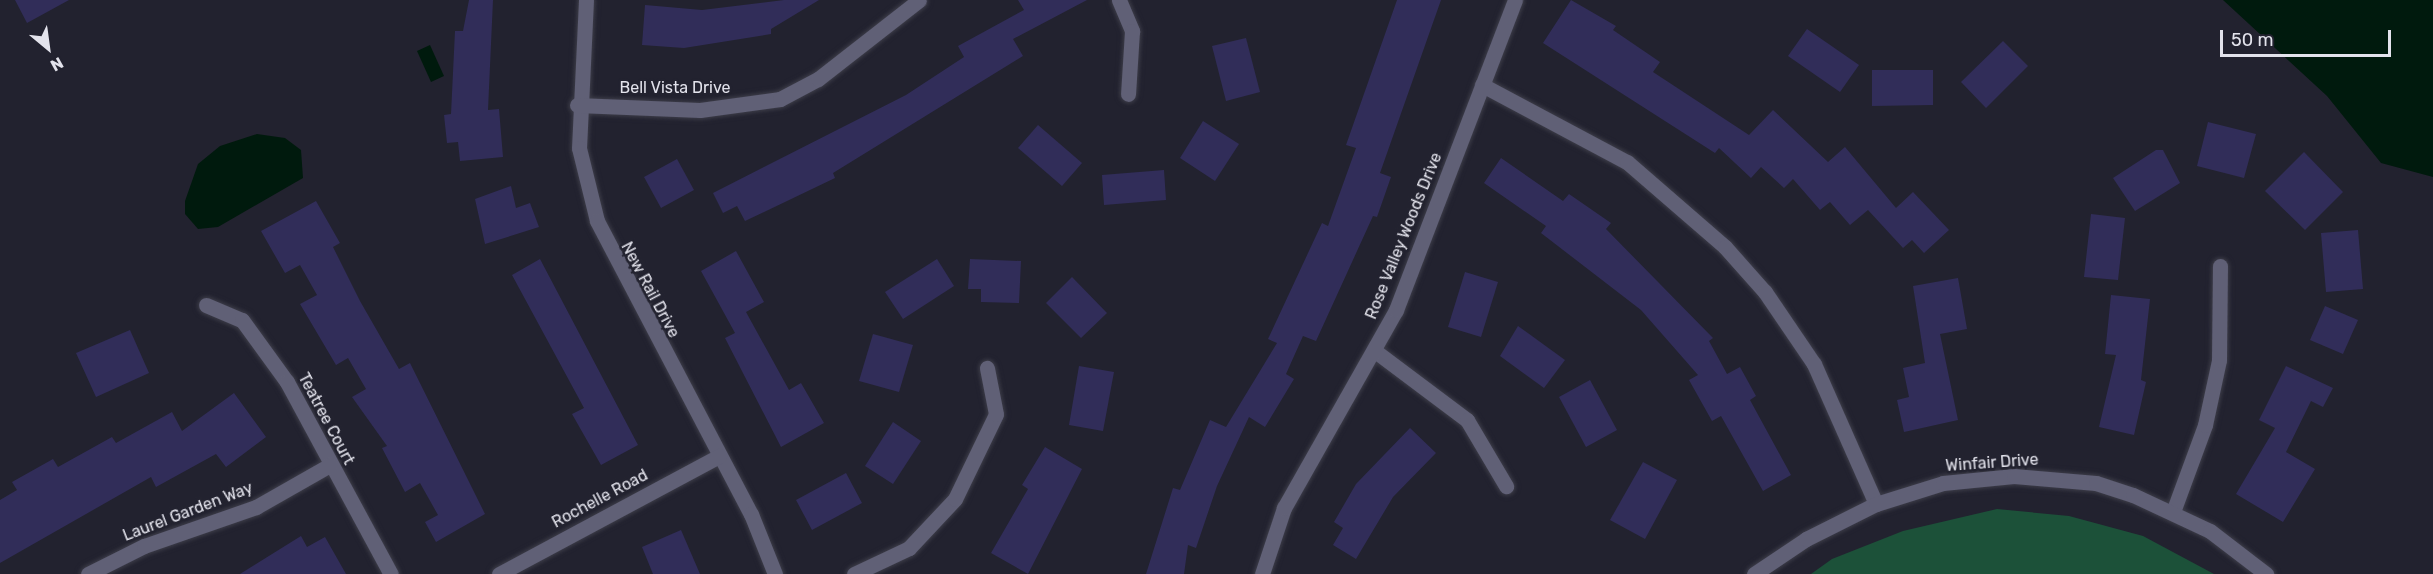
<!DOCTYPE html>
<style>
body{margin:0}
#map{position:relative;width:2433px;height:574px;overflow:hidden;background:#22222f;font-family:Rubik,sans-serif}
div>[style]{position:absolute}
.green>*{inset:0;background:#1c5139}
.water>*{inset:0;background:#001a0d}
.building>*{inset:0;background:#312d59}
.roads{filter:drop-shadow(0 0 2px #3d3d49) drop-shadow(0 0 2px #3d3d49)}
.minor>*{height:15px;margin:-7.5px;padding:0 7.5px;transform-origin:7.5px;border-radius:7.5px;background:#606076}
span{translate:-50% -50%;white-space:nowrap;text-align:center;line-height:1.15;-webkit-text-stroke:5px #22222f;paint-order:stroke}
.street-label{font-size:16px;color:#e3e3ec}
.north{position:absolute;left:18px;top:18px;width:60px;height:60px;-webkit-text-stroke:4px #22222f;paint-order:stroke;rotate:151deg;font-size:16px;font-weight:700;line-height:24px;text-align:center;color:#e3e3ec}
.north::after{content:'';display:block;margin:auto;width:21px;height:27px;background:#e3e3ec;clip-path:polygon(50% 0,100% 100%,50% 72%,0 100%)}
.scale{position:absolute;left:2220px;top:30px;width:171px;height:27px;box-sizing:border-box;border:3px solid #e3e3ec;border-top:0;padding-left:8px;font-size:18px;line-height:21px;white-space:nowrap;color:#e3e3ec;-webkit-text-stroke:4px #22222f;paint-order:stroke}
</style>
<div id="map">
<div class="green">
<i style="clip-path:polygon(1997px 509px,2069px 516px,2143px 536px,2214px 574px,1811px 574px,1832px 559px,1903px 531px)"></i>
</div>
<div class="water">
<i style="clip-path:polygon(2223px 0,2433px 0,2433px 177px,2381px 163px,2327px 96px)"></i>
<i style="clip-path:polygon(430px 45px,444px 76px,431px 82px,417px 51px)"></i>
<i style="clip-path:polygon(257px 134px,285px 138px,301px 150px,303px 178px,218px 227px,198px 229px,185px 214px,185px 201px,198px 164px,220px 146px)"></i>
</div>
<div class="building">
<i style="clip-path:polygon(15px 0,69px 0,27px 23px)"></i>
<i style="clip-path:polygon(469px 0,493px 0,488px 110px,499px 109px,503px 157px,460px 161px,458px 142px,447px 143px,444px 115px,451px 114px,455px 31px,463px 31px)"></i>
<i style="clip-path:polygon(784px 0,819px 0,771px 29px,771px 34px,684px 48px,642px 45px,645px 5px,702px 10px)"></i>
<i style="clip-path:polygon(1018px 0,1087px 0,1013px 39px,1023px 56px,833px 173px,835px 178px,745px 221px,737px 206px,723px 213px,713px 193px,906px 95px,964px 57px,958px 46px,1024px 10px)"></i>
<i style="clip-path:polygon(1397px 0,1441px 0,1380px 173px,1391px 177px,1377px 217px,1373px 216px,1316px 341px,1303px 336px,1286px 374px,1294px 379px,1265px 427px,1249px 417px,1217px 486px,1196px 548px,1188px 545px,1184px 574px,1146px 574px,1173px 488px,1180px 490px,1210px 420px,1226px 427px,1277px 343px,1268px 339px,1322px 223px,1328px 226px,1356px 148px,1346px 145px)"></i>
<i style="clip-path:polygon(1571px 0,1616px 26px,1613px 30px,1660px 62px,1653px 72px,1749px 135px,1773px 110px,1828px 162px,1845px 147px,1896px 208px,1913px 192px,1949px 230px,1924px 253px,1912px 240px,1903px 248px,1868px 210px,1850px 225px,1830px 202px,1820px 210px,1793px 179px,1784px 188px,1761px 167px,1751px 178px,1719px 148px,1715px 153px,1543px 43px)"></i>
<i style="clip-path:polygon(1807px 29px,1859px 65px,1840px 92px,1788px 56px)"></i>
<i style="clip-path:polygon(1246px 38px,1260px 92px,1226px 101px,1212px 46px)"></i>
<i style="clip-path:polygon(2003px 41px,2028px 66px,1986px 108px,1961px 82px)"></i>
<i style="clip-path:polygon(1872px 70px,1933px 70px,1933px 105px,1872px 106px)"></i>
<i style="clip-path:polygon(1203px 121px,1239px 144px,1215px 181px,1180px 158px)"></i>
<i style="clip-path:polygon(2208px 122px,2256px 134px,2244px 178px,2197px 166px)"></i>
<i style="clip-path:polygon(1038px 125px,1082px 163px,1062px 186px,1018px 148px)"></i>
<i style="clip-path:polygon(2156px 150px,2163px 150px,2180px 183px,2135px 211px,2113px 178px)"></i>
<i style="clip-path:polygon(2304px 152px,2343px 192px,2305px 230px,2265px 191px)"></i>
<i style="clip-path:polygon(1501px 158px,1563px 201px,1569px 194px,1611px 223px,1606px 229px,1713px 338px,1709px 341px,1727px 374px,1740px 367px,1756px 396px,1750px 400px,1791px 475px,1763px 491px,1721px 416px,1712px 421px,1689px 380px,1698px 375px,1641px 310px,1541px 233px,1546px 226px,1484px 183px)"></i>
<i style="clip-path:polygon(677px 159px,694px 190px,661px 208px,644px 177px)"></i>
<i style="clip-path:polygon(1164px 170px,1166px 200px,1104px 205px,1102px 175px)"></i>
<i style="clip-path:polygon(511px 186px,516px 208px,530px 203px,539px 227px,485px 244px,475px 199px)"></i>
<i style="clip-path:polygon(316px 201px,340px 243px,333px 247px,360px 301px,399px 369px,410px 363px,485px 514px,436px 542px,425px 522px,438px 515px,420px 483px,405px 492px,382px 448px,387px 446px,352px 397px,366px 389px,348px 358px,336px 365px,300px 304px,317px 295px,300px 265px,285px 273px,261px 231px)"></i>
<i style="clip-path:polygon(2091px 214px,2125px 218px,2118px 280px,2084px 277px)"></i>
<i style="clip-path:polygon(2358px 230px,2363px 289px,2326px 292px,2321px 233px)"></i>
<i style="clip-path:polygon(736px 251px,764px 302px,746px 312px,789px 390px,801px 383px,824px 423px,781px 447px,725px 338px,735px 333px,701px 271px)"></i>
<i style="clip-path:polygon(540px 259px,638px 445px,601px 465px,572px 414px,584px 408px,512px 275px)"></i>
<i style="clip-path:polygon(937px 259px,954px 286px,903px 319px,885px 292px)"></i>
<i style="clip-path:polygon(970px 259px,1021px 261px,1019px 303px,981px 302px,981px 289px,968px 289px)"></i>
<i style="clip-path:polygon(1465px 272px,1498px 282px,1481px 337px,1448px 327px)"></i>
<i style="clip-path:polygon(1072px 277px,1107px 313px,1081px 338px,1046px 303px)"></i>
<i style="clip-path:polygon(1958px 278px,1967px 329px,1940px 334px,1958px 420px,1904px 432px,1897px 400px,1909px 397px,1903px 368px,1925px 363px,1913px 286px)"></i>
<i style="clip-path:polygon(2111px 295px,2150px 299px,2141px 380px,2146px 382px,2134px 435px,2099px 427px,2116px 355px,2105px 354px)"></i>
<i style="clip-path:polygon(2325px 306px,2358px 320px,2343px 354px,2310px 340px)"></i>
<i style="clip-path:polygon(1518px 326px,1565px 360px,1544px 388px,1500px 356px)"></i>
<i style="clip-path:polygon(130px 330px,149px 373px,96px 397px,76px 353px)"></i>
<i style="clip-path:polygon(873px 334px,913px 345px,899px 392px,859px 381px)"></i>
<i style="clip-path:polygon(1079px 366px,1114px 372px,1103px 431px,1069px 425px)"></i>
<i style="clip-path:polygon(2286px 366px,2333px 388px,2323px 407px,2311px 401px,2286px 452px,2315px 469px,2283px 522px,2236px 494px,2275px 428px,2259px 420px)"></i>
<i style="clip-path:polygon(1590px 380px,1617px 430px,1586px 447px,1559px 397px)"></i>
<i style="clip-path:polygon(234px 393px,266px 437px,226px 467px,216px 454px,156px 487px,151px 477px,0 563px,0 500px,17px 490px,12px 482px,53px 459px,58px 467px,112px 437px,116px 443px,172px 412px,182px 431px)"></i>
<i style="clip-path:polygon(893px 422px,921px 441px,893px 484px,865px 466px)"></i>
<i style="clip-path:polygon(1410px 428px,1436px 453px,1393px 497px,1356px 559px,1333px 545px,1343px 528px,1334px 522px,1356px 484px)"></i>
<i style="clip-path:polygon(1045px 447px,1082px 469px,1028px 574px,991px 553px,1028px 489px,1022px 485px)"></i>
<i style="clip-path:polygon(1643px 462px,1677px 480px,1645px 539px,1610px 520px)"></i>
<i style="clip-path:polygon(846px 473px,862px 503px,812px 530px,796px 500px)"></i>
<i style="clip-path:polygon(681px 530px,700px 574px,653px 574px,642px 547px)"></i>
<i style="clip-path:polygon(301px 536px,307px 547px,325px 537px,346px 574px,240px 574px)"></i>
</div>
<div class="roads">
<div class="minor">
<i style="left:586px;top:0;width:148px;rotate:92.7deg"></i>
<i style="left:579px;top:148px;width:75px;rotate:76.1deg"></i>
<i style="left:597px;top:221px;width:331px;rotate:62.3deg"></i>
<i style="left:751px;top:514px;width:65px;rotate:68.2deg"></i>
<i style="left:1119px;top:0;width:34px;rotate:67deg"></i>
<i style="left:1132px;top:31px;width:63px;rotate:93.6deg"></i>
<i style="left:1482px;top:85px;width:164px;rotate:28deg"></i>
<i style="left:1627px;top:162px;width:130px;rotate:40.9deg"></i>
<i style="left:1725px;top:247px;width:60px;rotate:48.4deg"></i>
<i style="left:1765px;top:292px;width:87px;rotate:55.8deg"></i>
<i style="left:1814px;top:364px;width:153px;rotate:66.1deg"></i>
<i style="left:577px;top:105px;width:123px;rotate:2.3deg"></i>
<i style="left:700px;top:110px;width:81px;rotate:-7.8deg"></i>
<i style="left:780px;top:99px;width:43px;rotate:-27.8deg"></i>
<i style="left:818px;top:79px;width:128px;rotate:-38deg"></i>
<i style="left:206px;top:305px;width:39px;rotate:23deg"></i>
<i style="left:242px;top:320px;width:77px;rotate:54deg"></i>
<i style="left:287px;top:382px;width:218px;rotate:61.6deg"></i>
<i style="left:1375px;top:351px;width:115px;rotate:36.9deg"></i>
<i style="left:1467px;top:420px;width:77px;rotate:59.4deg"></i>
<i style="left:2173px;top:512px;width:93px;rotate:-69.8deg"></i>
<i style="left:2205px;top:425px;width:66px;rotate:-77.8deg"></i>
<i style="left:2219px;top:360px;width:94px;rotate:-89.4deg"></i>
<i style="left:88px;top:574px;width:63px;rotate:-26.6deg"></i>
<i style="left:144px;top:546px;width:119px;rotate:-19.2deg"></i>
<i style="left:256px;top:507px;width:85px;rotate:-29.6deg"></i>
<i style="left:499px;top:574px;width:250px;rotate:-28.2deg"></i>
<i style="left:854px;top:574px;width:61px;rotate:-25.3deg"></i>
<i style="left:909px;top:548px;width:67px;rotate:-46.8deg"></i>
<i style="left:955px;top:499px;width:94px;rotate:-64.2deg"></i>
<i style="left:996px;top:414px;width:47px;rotate:-101.1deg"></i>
<i style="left:1262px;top:574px;width:70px;rotate:-71.6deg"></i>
<i style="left:1284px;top:508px;width:227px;rotate:-60.5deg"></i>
<i style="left:1396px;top:310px;width:332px;rotate:-69deg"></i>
<i style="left:1754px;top:574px;width:63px;rotate:-33.9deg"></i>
<i style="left:1806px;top:539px;width:78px;rotate:-26.6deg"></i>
<i style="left:1876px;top:504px;width:70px;rotate:-17.4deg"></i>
<i style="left:1943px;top:483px;width:71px;rotate:-5.6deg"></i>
<i style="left:2014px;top:476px;width:82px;rotate:4.9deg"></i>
<i style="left:2096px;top:483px;width:39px;rotate:18deg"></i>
<i style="left:2133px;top:495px;width:85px;rotate:25.1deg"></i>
<i style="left:2210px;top:531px;width:71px;rotate:37.5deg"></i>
</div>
</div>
<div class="street-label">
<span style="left:675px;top:88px">Bell Vista Drive</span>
<span style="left:1404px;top:236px;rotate:-68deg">Rose Valley Woods Drive</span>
<span style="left:650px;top:290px;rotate:62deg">New Rail Drive</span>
<span style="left:326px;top:419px;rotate:62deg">Teatree Court</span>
<span style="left:1992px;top:463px;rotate:-4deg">Winfair Drive</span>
<span style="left:600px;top:499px;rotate:-28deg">Rochelle Road</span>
<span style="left:188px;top:512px;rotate:-21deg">Laurel Garden Way</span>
</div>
<div class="north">N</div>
<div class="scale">50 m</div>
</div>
